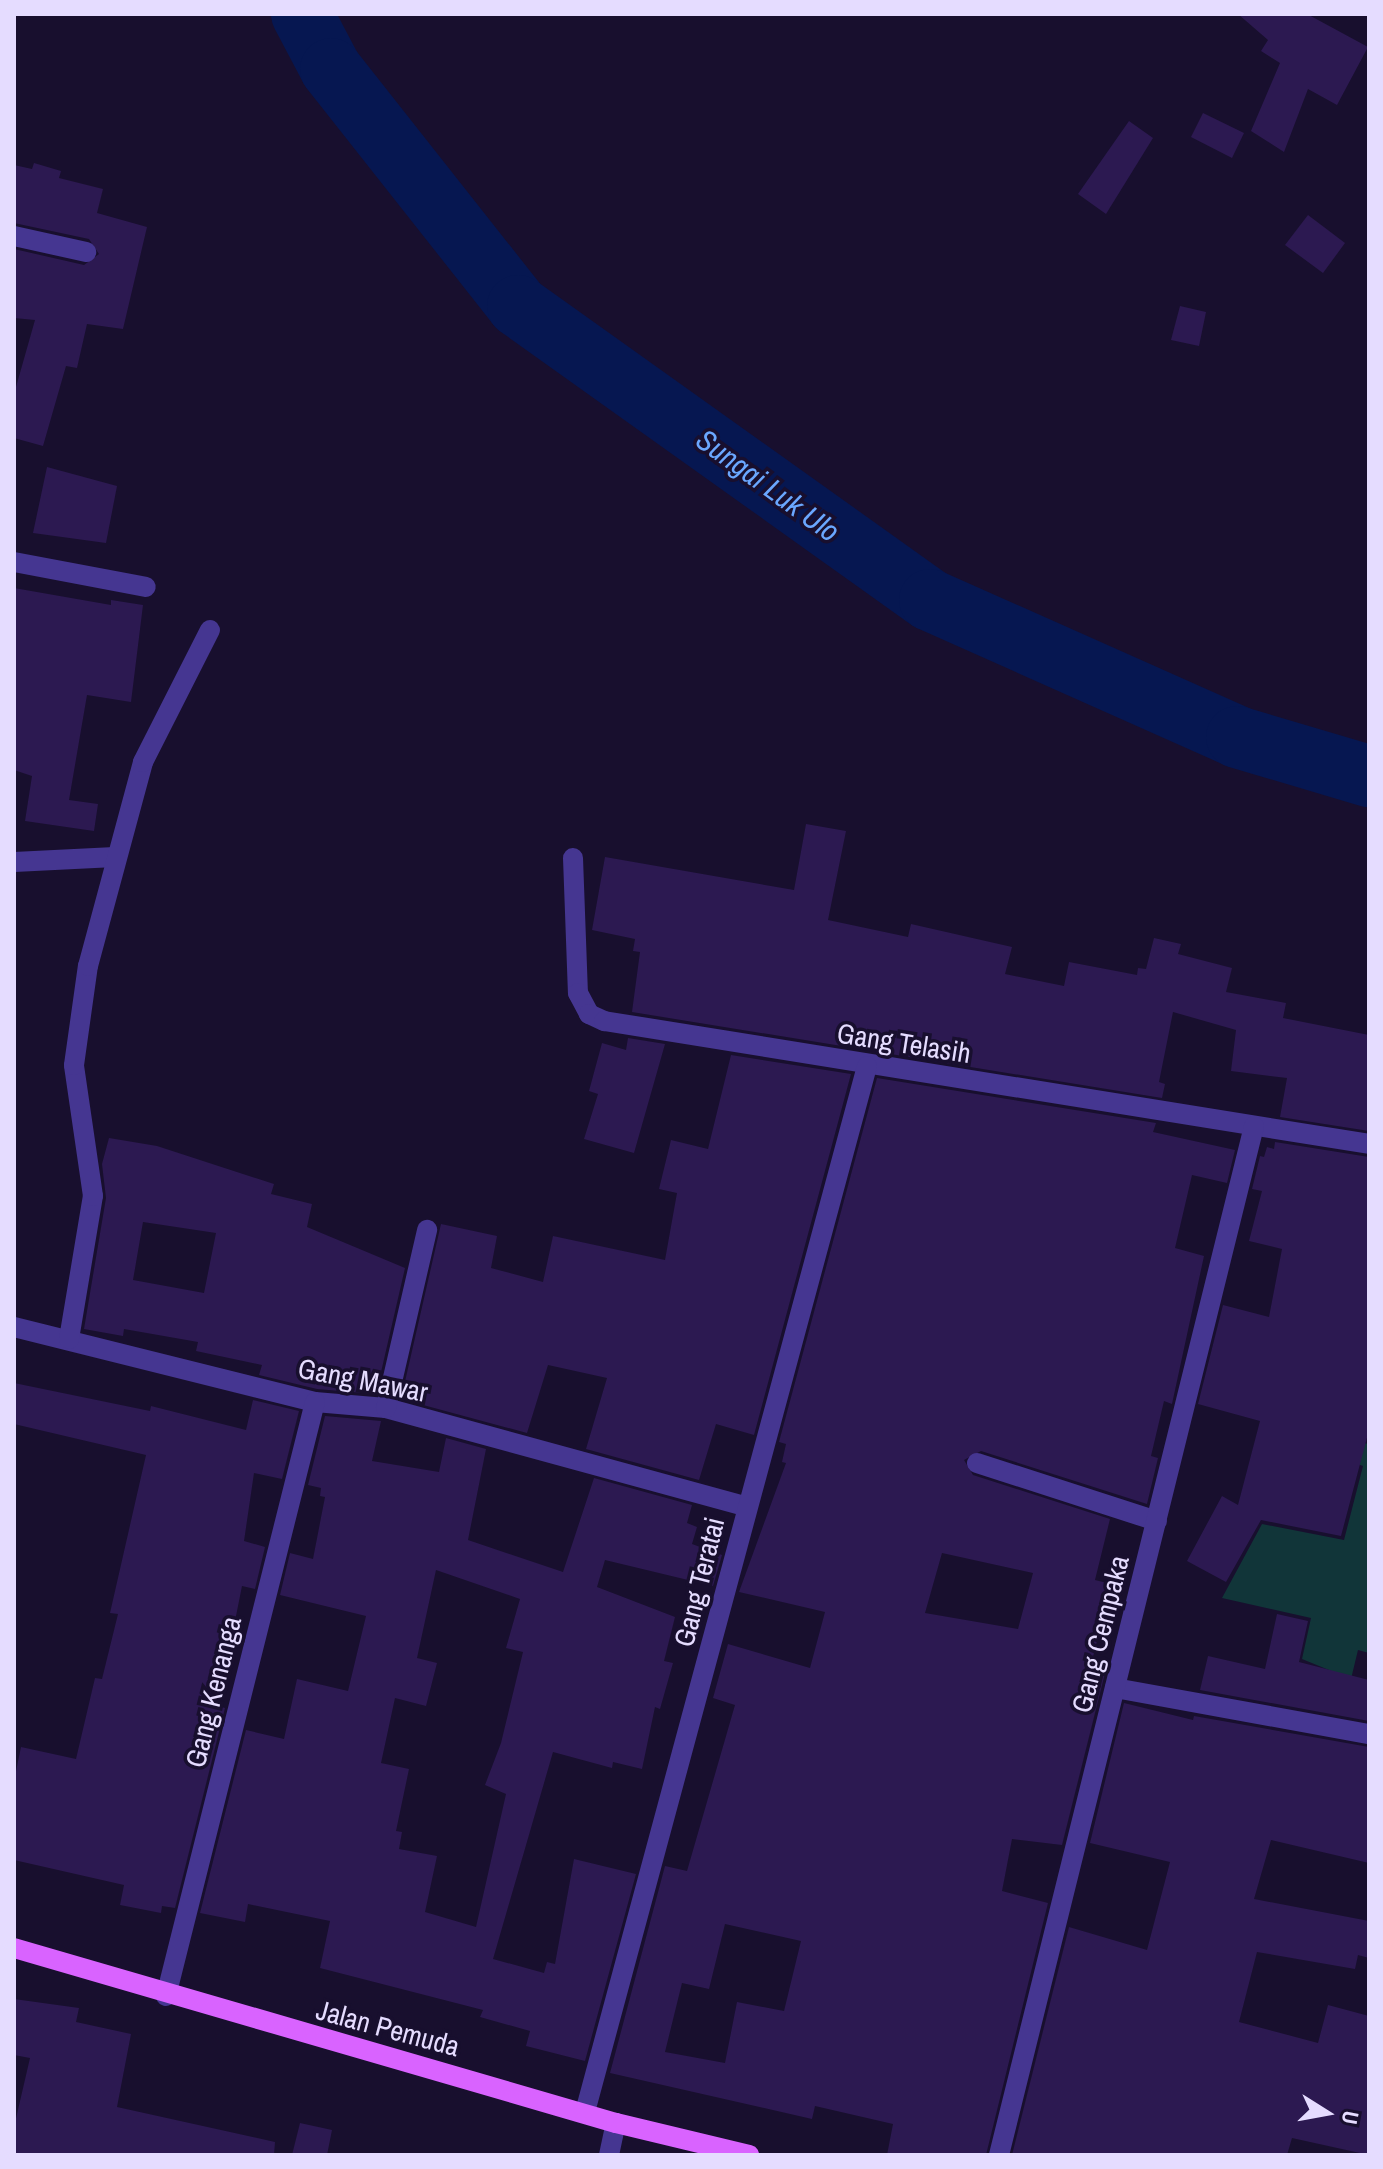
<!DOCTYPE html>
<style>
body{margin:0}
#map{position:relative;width:1383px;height:2169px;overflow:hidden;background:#180f2e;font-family:"Archivo Narrow",sans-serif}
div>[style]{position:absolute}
.green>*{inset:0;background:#113539}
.river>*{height:62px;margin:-31px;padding:0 31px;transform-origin:31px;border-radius:31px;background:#061751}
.building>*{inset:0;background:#2c1951}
.minor>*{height:20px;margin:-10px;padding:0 10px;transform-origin:10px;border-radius:10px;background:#453691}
.major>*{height:20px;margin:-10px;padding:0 10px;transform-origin:10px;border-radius:10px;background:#d963ff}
span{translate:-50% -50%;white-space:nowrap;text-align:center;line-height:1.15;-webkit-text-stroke:7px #180f2e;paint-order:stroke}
.street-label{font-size:28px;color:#e5dcff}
.water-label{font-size:30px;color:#6aa7ff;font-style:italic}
.frame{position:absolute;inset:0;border:16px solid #e5dcff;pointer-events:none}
.north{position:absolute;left:1287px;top:2073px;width:80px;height:80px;-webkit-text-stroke:6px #180f2e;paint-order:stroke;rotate:101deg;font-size:22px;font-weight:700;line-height:32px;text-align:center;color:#e5dcff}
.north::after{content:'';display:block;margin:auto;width:28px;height:36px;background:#e5dcff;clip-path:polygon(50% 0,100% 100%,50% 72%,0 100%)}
</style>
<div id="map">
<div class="green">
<i style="clip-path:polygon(1357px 1442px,1369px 1444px,1369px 1653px,1358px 1650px,1351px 1679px,1302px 1659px,1311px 1618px,1222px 1598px,1262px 1524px,1344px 1540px,1363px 1466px,1352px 1462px)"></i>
</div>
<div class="river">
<i style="left:302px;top:14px;width:62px;rotate:62.2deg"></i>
<i style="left:331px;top:69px;width:302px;rotate:51.7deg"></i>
<i style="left:518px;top:306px;width:506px;rotate:35.51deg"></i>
<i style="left:930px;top:600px;width:336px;rotate:24deg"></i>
<i style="left:1237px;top:737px;width:138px;rotate:16.5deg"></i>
</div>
<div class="building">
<i style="clip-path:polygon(1238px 14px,1307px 14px,1368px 47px,1337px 105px,1308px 89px,1284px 152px,1251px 131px,1280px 63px,1261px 51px,1268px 40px)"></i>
<i style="clip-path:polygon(1203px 113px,1244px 133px,1232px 158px,1191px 137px)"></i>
<i style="clip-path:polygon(1129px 121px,1153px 138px,1106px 214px,1078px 194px)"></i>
<i style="clip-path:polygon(34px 163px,61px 171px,59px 178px,103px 189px,97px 213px,147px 227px,123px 329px,87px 324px,77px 368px,66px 366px,43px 446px,14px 438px,14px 394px,35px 320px,14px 318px,14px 249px,84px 265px,99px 254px,89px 239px,14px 223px,14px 165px,32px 169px)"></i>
<i style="clip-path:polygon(1308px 215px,1345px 243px,1323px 273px,1285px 245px)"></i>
<i style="clip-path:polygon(1180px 306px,1206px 312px,1199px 346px,1171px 340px)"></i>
<i style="clip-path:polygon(47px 467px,117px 486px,106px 543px,33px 533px)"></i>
<i style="clip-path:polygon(14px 588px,111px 605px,111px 600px,143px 605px,131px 702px,87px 695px,69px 800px,98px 804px,94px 831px,25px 821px,32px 776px,14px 770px)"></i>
<i style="clip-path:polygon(806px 824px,846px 831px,828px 920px,908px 937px,911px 924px,1012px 947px,1005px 974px,1064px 986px,1069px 962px,1137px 975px,1138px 968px,1146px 969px,1154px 938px,1181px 944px,1178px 954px,1232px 968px,1226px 992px,1286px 1003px,1283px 1018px,1369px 1035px,1369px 1131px,1280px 1117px,1287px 1078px,1231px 1071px,1236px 1030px,1173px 1012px,1159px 1082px,1165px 1084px,1162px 1098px,632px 1012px,640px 952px,633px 951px,635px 939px,592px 930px,605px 857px,794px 890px)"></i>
<i style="clip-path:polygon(628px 1038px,665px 1044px,634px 1153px,584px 1139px,598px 1094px,589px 1091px,602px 1043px,626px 1050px)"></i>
<i style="clip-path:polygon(731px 1055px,851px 1074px,754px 1435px,716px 1424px,699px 1480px,586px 1449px,607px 1378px,548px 1365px,527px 1433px,401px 1399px,441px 1224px,497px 1236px,491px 1268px,543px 1282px,553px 1236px,665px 1260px,677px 1193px,659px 1189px,671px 1140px,708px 1149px)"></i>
<i style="clip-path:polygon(evenodd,877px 1078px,1156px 1123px,1153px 1132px,1235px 1150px,1227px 1183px,1192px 1175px,1175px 1248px,1204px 1256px,1172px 1404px,1164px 1401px,1151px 1456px,1158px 1458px,1147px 1504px,981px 1451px,964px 1460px,973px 1475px,1110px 1519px,1095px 1580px,1111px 1584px,1093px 1657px,1108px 1661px,1062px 1845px,1012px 1839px,1002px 1891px,1048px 1903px,986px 2155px,887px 2155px,893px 2124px,815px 2106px,812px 2119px,610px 2073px,665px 1866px,687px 1871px,735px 1705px,713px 1698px,728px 1644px,810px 1668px,825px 1612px,739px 1592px,786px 1463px,782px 1462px,786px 1444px,779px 1442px,877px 1078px,942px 1553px,1033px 1573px,1018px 1629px,925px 1613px,942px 1553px,877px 1078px,725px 1924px,801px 1941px,784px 2011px,737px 2002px,725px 2063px,665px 2052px,682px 1983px,709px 1989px,725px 1924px)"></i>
<i style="clip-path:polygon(evenodd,109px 1138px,157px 1146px,274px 1184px,271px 1194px,312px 1204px,307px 1227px,405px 1268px,376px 1394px,317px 1389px,259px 1375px,262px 1365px,196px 1351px,198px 1342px,124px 1329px,123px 1336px,84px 1329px,106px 1198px,102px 1164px,109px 1138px,143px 1222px,216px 1233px,204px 1293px,133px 1280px,143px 1222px)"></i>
<i style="clip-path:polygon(1275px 1142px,1369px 1157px,1369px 1430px,1341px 1536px,1261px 1520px,1226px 1582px,1187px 1561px,1222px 1496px,1238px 1505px,1260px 1421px,1198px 1404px,1223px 1305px,1269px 1317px,1282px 1249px,1249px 1241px,1262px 1191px,1252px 1189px,1260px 1156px,1264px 1157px,1267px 1147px,1274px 1149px)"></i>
<i style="clip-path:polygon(14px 1383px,150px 1411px,151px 1406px,246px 1430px,253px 1400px,299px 1411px,282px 1479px,254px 1473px,244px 1541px,265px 1547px,255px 1589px,242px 1586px,218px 1706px,225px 1708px,175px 1908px,162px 1906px,161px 1913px,120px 1905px,124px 1885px,14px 1860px,14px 1781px,21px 1747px,76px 1759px,95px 1678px,102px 1679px,118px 1614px,110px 1613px,146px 1455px,14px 1424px)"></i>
<i style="clip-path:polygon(evenodd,325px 1416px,381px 1421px,372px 1461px,439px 1472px,446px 1438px,486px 1449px,468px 1540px,563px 1572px,594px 1478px,692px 1505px,687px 1523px,697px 1527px,692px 1544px,722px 1555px,713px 1586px,605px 1560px,597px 1587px,675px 1617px,664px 1661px,673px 1663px,660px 1709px,655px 1707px,642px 1769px,613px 1762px,612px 1768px,553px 1752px,493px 1959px,544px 1973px,547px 1962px,555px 1964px,574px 1859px,636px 1874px,585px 2061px,526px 2046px,530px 2031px,480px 2017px,483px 2010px,320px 1968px,330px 1921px,248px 1904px,245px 1922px,200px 1913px,246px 1730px,284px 1739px,297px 1679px,348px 1691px,366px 1616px,280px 1595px,290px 1553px,313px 1559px,325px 1497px,320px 1496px,321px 1488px,308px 1485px,325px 1416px,436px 1570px,520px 1599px,506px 1648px,523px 1652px,501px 1743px,485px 1785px,506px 1794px,476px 1927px,425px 1912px,437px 1856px,399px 1849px,402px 1832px,396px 1831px,409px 1769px,381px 1763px,395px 1698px,426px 1706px,437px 1663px,417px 1658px,436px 1570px)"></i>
<i style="clip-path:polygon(1277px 1614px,1308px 1621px,1299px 1662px,1369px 1680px,1369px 1721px,1200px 1690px,1208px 1656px,1265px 1669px)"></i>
<i style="clip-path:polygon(1124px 1703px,1193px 1720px,1194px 1716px,1369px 1747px,1369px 1863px,1271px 1840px,1254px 1899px,1369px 1921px,1369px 1958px,1358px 1955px,1355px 1969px,1257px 1952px,1239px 2022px,1318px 2043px,1328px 2005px,1369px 2016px,1369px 2155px,1292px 2138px,1287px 2155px,1012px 2155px,1069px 1927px,1147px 1950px,1170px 1862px,1090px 1843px)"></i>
<i style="clip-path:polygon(14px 1999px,79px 2008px,76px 2022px,131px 2034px,117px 2107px,275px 2142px,274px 2155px,14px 2155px,14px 2127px,30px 2058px,14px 2055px)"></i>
<i style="clip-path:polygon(300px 2123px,332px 2130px,327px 2155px,292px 2155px)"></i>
</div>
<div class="minor">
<i style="left:14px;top:236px;width:74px;rotate:12.5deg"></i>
<i style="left:14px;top:562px;width:134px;rotate:10.7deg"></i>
<i style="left:573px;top:858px;width:135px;rotate:87.9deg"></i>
<i style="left:578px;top:993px;width:24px;rotate:62deg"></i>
<i style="left:589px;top:1014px;width:17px;rotate:25deg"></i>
<i style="left:604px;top:1021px;width:775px;rotate:9.13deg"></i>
<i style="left:14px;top:862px;width:101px;rotate:-2.8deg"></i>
<i style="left:14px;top:1327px;width:310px;rotate:14deg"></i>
<i style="left:315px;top:1402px;width:71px;rotate:4.8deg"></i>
<i style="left:386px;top:1408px;width:374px;rotate:15.3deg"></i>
<i style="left:69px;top:1339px;width:145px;rotate:-80.5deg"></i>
<i style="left:93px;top:1196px;width:132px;rotate:-98.3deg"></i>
<i style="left:74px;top:1065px;width:100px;rotate:-82deg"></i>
<i style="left:88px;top:966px;width:211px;rotate:-74.9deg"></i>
<i style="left:143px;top:762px;width:148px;rotate:-63.1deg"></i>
<i style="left:386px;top:1408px;width:183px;rotate:-77deg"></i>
<i style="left:977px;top:1463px;width:189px;rotate:17.9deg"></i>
<i style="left:1115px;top:1688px;width:258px;rotate:10.3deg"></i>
<i style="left:166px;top:1996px;width:612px;rotate:-75.92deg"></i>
<i style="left:585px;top:2112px;width:1083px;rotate:-74.91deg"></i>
<i style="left:609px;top:2155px;width:33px;rotate:-78deg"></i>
<i style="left:999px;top:2155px;width:1060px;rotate:-76.08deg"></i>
</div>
<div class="major">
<i style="left:14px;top:1948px;width:627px;rotate:16.21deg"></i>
<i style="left:616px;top:2123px;width:137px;rotate:13.5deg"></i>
</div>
<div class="street-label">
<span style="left:904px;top:1043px;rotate:9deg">Gang Telasih</span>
<span style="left:363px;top:1380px;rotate:11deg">Gang Mawar</span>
<span style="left:699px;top:1582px;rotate:-76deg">Gang Teratai</span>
<span style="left:1100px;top:1634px;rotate:-76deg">Gang Cempaka</span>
<span style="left:213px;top:1692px;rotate:-76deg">Gang Kenanga</span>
<span style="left:388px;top:2028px;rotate:15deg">Jalan Pemuda</span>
</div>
<div class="water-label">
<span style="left:768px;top:485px;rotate:36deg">Sungai Luk Ulo</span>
</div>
<div class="frame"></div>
<div class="north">U</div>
</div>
